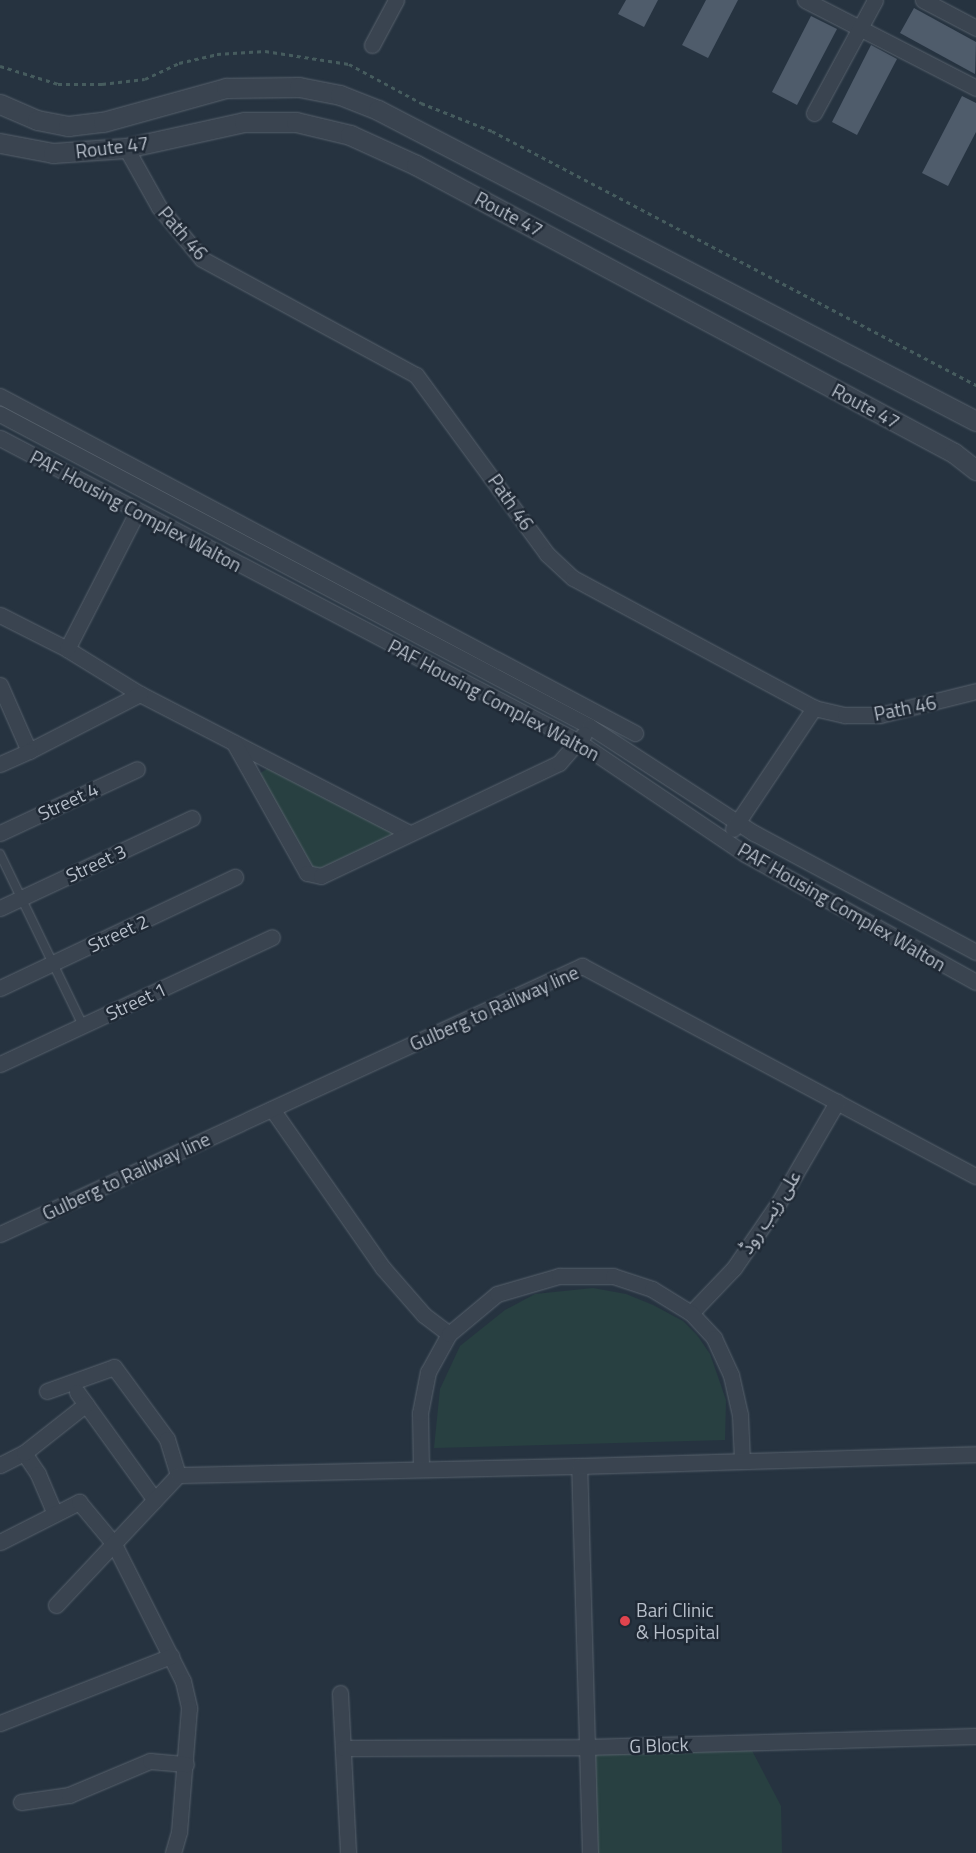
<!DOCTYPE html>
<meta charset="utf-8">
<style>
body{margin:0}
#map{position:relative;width:976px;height:1853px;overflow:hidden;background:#263340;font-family:"Titillium Web","Noto Sans Arabic",sans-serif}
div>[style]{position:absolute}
.green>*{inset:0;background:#284041}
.building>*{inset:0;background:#4f5c6b}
.path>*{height:3px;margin-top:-1.5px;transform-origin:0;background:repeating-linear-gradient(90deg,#465c5e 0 4px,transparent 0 8px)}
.roads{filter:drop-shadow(0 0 1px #58626d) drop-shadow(0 0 1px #58626d)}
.service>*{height:8px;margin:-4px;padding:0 4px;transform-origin:4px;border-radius:4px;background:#3a4450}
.minor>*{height:15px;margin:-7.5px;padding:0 7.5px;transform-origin:7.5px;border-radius:7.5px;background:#3a4450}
.tertiary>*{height:19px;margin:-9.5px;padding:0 9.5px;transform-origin:9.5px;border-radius:9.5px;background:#3a4450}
.dots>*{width:14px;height:14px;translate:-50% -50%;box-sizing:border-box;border:2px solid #1f2935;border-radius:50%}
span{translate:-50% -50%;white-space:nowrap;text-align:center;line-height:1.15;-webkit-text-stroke:5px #1f2935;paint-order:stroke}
.street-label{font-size:19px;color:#b7bfca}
.poi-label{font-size:19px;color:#b7bfca}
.left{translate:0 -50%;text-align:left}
</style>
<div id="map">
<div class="green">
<i style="clip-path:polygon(270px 767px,397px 833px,315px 871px,257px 775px)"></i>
<i style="clip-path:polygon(593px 1288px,626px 1294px,653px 1305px,683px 1321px,697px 1335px,710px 1354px,726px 1400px,725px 1440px,434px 1448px,440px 1389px,460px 1346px,505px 1310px,535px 1294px)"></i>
<i style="clip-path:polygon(748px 1743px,781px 1806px,782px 1853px,590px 1853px,586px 1747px)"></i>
</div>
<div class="building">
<i style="clip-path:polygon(626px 0,658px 0,644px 27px,618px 14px)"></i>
<i style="clip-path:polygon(706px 0,738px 0,708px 58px,682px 45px)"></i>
<i style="clip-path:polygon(914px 8px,976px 42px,975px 74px,900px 33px)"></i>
<i style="clip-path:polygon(811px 16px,837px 29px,797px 105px,772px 92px)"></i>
<i style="clip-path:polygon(871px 45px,897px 59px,857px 135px,832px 122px)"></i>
<i style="clip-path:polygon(962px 96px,976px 103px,976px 132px,948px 186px,922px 173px)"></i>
</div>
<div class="path">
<i style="left:0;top:66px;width:61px;rotate:17.2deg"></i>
<i style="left:58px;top:84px;width:44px"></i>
<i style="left:102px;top:84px;width:43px;rotate:-6.6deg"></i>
<i style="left:145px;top:79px;width:38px;rotate:-25deg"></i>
<i style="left:179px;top:63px;width:39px;rotate:-13deg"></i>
<i style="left:217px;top:54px;width:48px;rotate:-3.6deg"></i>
<i style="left:265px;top:51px;width:85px;rotate:8.8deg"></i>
<i style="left:349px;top:64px;width:82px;rotate:28.4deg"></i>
<i style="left:421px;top:103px;width:76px;rotate:21.5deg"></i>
<i style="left:492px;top:131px;width:547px;rotate:27.69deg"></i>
</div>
<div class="roads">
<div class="service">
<i style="left:0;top:854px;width:191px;rotate:64.2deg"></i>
</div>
<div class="minor">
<i style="left:805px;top:0;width:192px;rotate:27.2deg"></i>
<i style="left:923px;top:0;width:60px;rotate:27.8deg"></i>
<i style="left:372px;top:45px;width:51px;rotate:-61.9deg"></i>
<i style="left:814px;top:113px;width:128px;rotate:-61.6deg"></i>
<i style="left:126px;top:148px;width:68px;rotate:60.8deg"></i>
<i style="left:159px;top:207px;width:67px;rotate:50.4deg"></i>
<i style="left:202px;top:259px;width:243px;rotate:28.5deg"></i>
<i style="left:416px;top:375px;width:222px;rotate:53.8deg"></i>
<i style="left:547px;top:554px;width:35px;rotate:43deg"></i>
<i style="left:573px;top:578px;width:274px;rotate:28.3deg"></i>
<i style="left:814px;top:708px;width:32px;rotate:13deg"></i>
<i style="left:845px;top:715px;width:35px"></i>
<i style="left:880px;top:715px;width:99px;rotate:-14deg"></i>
<i style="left:0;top:396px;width:719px;rotate:27.96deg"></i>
<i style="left:0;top:414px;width:667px;rotate:27.91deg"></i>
<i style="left:589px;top:726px;width:197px;rotate:33deg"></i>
<i style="left:754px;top:833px;width:252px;rotate:28.2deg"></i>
<i style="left:0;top:438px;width:654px;rotate:27.7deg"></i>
<i style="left:579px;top:742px;width:200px;rotate:34deg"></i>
<i style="left:745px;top:854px;width:264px;rotate:29deg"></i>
<i style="left:0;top:615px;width:75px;rotate:26.9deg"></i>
<i style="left:67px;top:649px;width:86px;rotate:31.7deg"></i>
<i style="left:140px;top:694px;width:303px;rotate:27.3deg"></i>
<i style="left:67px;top:649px;width:154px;rotate:-62.9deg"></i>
<i style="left:0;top:685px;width:72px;rotate:66.3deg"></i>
<i style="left:29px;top:751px;width:125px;rotate:-27.2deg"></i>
<i style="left:234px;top:743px;width:149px;rotate:60.7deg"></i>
<i style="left:307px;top:873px;width:14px;rotate:12deg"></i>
<i style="left:321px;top:876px;width:263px;rotate:-25.4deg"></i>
<i style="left:559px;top:763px;width:38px;rotate:-49deg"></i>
<i style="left:0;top:764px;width:32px;rotate:-24deg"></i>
<i style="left:733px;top:829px;width:146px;rotate:-56.2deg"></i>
<i style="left:0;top:833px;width:151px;rotate:-25deg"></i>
<i style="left:0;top:908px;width:212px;rotate:-25.1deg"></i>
<i style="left:0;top:988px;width:260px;rotate:-25.3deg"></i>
<i style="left:0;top:1064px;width:300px;rotate:-25deg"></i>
<i style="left:272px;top:1109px;width:194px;rotate:55.1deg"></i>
<i style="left:383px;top:1268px;width:62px;rotate:48.9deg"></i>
<i style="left:424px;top:1315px;width:31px;rotate:37deg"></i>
<i style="left:0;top:1234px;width:641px;rotate:-24.73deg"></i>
<i style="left:582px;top:966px;width:446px;rotate:28.1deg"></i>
<i style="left:691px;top:1313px;width:62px;rotate:-46.3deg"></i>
<i style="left:734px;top:1268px;width:80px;rotate:-55.7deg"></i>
<i style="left:779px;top:1202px;width:116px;rotate:-59.9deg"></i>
<i style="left:47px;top:1391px;width:71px;rotate:-19.7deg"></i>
<i style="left:114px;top:1367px;width:89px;rotate:53.6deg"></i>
<i style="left:167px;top:1439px;width:38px;rotate:73deg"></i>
<i style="left:77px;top:1392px;width:133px;rotate:54.2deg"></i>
<i style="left:24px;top:1453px;width:25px;rotate:56deg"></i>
<i style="left:38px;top:1474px;width:43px;rotate:67deg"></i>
<i style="left:0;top:1465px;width:27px;rotate:-27deg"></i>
<i style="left:24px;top:1453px;width:79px;rotate:-38.3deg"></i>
<i style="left:421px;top:1469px;width:56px;rotate:-91deg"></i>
<i style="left:420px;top:1413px;width:42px;rotate:-79deg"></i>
<i style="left:428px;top:1372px;width:43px;rotate:-61.1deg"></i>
<i style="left:449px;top:1334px;width:62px;rotate:-39.8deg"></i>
<i style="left:497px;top:1294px;width:65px;rotate:-16.2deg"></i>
<i style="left:559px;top:1276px;width:54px"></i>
<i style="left:613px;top:1276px;width:41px;rotate:18.4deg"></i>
<i style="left:652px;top:1289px;width:46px;rotate:31.6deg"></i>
<i style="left:691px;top:1313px;width:34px;rotate:47deg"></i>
<i style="left:714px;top:1338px;width:41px;rotate:65.3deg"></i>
<i style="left:731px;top:1375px;width:41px;rotate:77.3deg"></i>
<i style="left:740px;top:1415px;width:45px;rotate:87.5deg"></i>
<i style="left:0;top:1542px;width:89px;rotate:-26.9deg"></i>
<i style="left:79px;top:1502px;width:55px;rotate:50.2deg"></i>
<i style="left:114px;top:1544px;width:153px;rotate:63.3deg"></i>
<i style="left:183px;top:1681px;width:28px;rotate:77deg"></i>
<i style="left:189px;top:1708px;width:124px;rotate:94.6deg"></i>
<i style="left:179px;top:1832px;width:22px;rotate:106deg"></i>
<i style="left:56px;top:1605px;width:178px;rotate:-46.8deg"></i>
<i style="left:178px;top:1475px;width:401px;rotate:-1.3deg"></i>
<i style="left:340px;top:1693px;width:160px;rotate:87.1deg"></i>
<i style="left:0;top:1723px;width:184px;rotate:-21.4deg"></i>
<i style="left:343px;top:1748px;width:243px;rotate:-0.2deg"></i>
<i style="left:586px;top:1747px;width:390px;rotate:-1.6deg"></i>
<i style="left:21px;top:1802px;width:49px;rotate:-8.3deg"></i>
<i style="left:69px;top:1795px;width:88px;rotate:-22.8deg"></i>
<i style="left:150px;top:1761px;width:36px;rotate:5deg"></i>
<i style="left:590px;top:1853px;width:387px;rotate:-91.6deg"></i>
<i style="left:579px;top:1466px;width:397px;rotate:-1.7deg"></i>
</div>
<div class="tertiary">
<i style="left:0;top:104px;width:40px;rotate:23.4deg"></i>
<i style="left:37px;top:120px;width:32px;rotate:11deg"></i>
<i style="left:68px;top:126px;width:35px;rotate:-7deg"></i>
<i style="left:103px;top:122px;width:128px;rotate:-15.5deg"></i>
<i style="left:226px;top:88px;width:73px;rotate:-0.8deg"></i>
<i style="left:299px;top:87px;width:42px;rotate:11deg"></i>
<i style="left:340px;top:95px;width:41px;rotate:21.5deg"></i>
<i style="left:378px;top:110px;width:674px;rotate:27.48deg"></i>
<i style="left:0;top:143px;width:54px;rotate:10.7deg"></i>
<i style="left:53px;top:153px;width:73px;rotate:-3.9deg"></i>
<i style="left:126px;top:148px;width:121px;rotate:-12.4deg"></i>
<i style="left:244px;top:122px;width:52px"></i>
<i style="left:296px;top:122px;width:56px;rotate:13.5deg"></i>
<i style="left:350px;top:135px;width:72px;rotate:24.4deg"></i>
<i style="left:416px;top:165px;width:610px;rotate:28.16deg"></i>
<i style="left:954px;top:453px;width:28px;rotate:38deg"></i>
</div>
</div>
<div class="dots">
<i style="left:625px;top:1621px;background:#e0444e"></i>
</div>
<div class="street-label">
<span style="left:112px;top:147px;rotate:-7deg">Route 47</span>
<span style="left:509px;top:214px;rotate:28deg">Route 47</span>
<span style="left:183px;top:233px;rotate:49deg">Path 46</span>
<span style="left:866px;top:406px;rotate:28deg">Route 47</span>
<span style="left:511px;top:502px;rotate:55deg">Path 46</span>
<span style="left:136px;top:511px;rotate:28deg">PAF Housing Complex Walton</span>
<span style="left:494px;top:700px;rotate:28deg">PAF Housing Complex Walton</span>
<span style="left:905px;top:708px;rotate:-11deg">Path 46</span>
<span style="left:68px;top:801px;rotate:-25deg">Street 4</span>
<span style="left:96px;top:863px;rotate:-25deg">Street 3</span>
<span style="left:842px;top:907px;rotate:30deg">PAF Housing Complex Walton</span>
<span style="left:118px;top:933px;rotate:-25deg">Street 2</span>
<span style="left:136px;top:1001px;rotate:-25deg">Street 1</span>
<span style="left:494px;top:1008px;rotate:-24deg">Gulberg to Railway line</span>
<span style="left:126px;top:1176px;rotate:-25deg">Gulberg to Railway line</span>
<span style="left:770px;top:1212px;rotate:-57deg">علی زیب روڈ</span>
<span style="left:659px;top:1745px;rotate:-2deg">G Block</span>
</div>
<div class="poi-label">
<span class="left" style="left:636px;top:1621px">Bari Clinic<br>&amp; Hospital</span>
</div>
</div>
